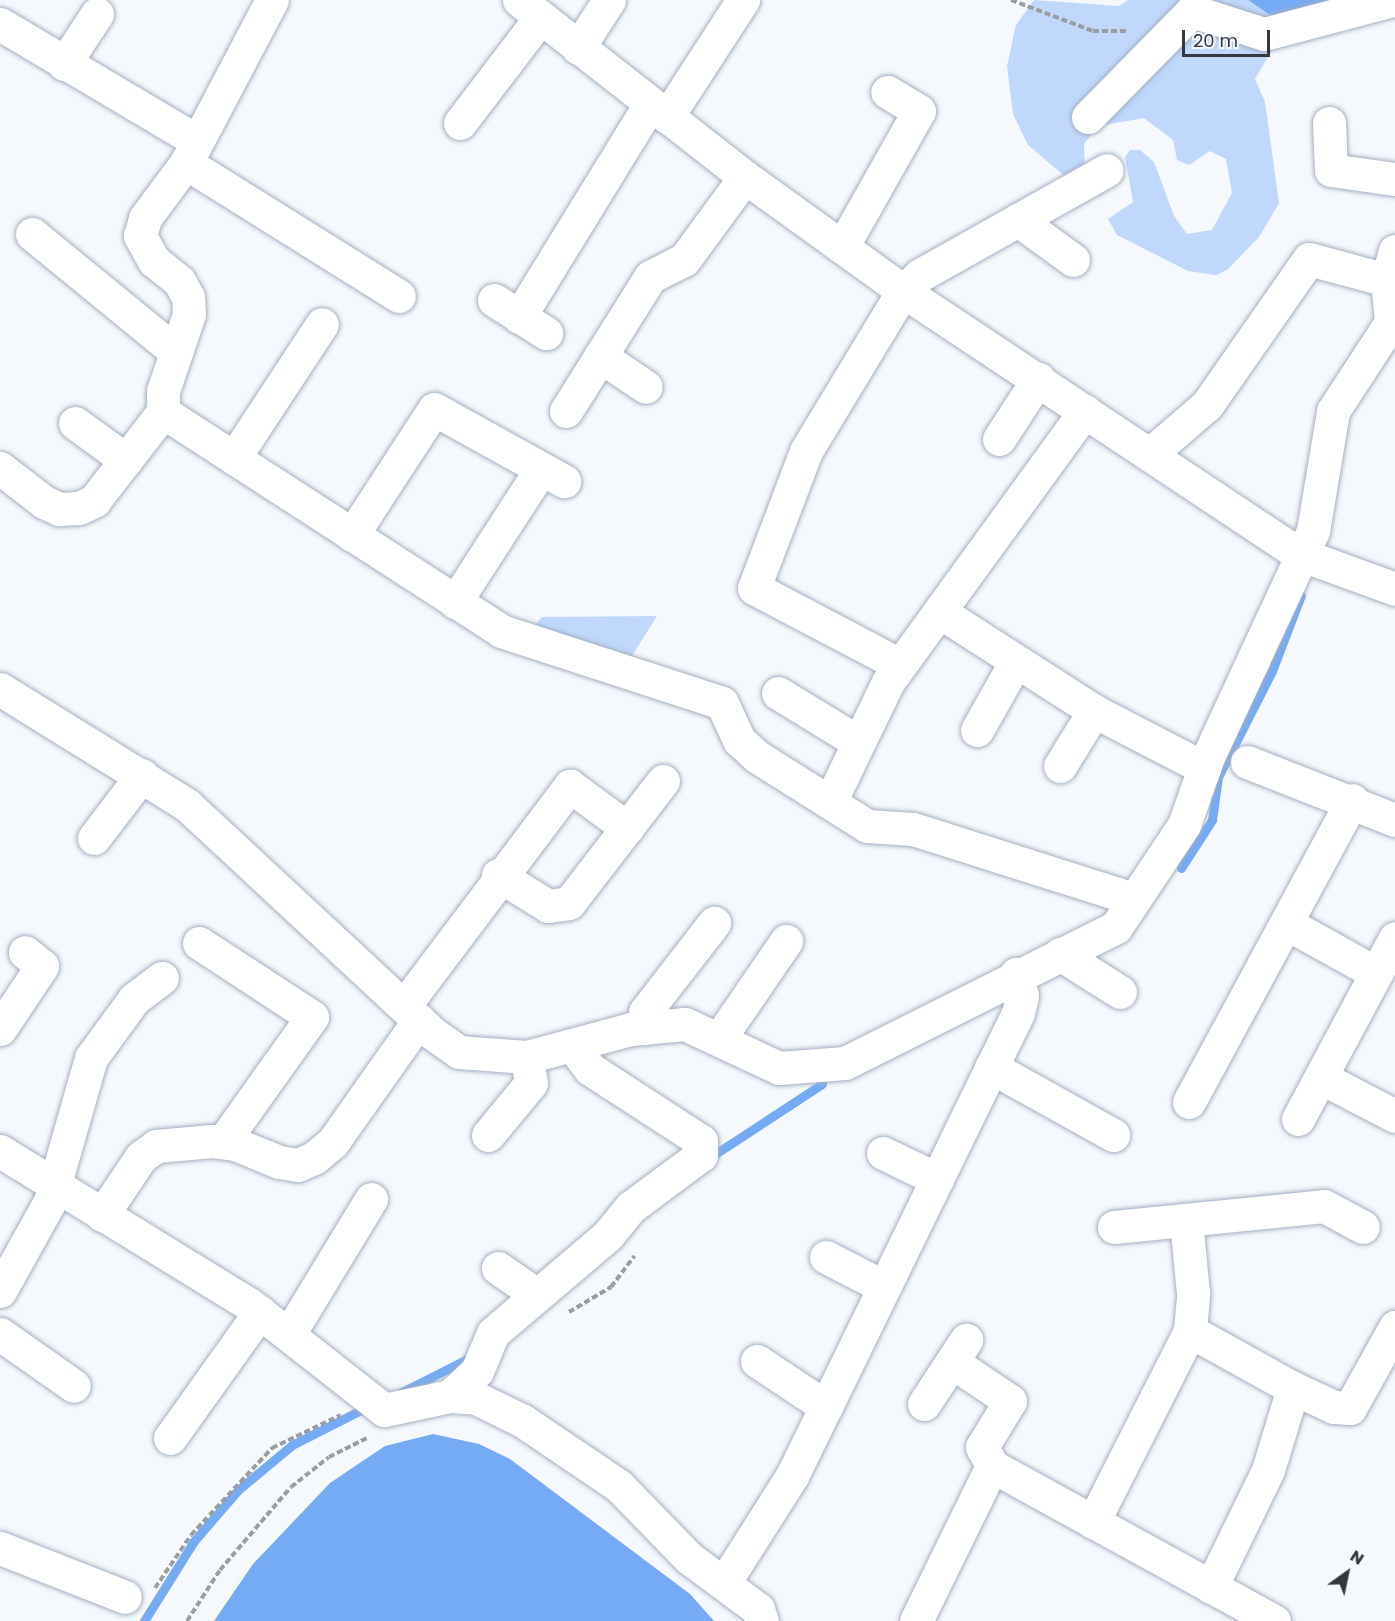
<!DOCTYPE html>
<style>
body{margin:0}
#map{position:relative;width:1395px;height:1621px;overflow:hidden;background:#f5f8fc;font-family:Poppins,sans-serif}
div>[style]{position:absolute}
.green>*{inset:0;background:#bfd8fb}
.water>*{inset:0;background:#75abf5}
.stream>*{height:9px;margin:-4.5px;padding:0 4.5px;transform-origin:4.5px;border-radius:4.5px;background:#75abf5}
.path>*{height:4px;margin-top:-2px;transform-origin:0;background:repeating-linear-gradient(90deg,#9a9ea3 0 6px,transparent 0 9px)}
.roads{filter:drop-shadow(0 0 2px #a3afc1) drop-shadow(0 0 2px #a3afc1)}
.minor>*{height:33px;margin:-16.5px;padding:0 16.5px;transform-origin:16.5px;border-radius:16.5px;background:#fff}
span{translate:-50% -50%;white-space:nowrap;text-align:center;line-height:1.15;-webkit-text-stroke:5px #f5f8fc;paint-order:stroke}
.north{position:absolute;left:1317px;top:1543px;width:60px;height:60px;-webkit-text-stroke:4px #f5f8fc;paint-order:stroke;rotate:33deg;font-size:16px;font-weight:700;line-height:24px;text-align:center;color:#343940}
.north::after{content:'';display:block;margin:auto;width:21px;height:27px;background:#343940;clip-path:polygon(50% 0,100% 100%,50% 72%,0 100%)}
.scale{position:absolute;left:1182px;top:30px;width:88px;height:27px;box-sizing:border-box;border:3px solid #343940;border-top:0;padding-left:8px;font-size:18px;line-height:21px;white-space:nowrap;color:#343940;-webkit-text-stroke:4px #f5f8fc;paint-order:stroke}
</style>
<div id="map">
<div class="green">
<i style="clip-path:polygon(1034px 0,1119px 6px,1128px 0,1248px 0,1280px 22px,1277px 42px,1255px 79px,1265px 102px,1279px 203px,1259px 237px,1227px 270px,1216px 275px,1188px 271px,1117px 235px,1108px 219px,1133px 202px,1125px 157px,1130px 150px,1140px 150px,1154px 162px,1174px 216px,1187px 234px,1212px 230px,1232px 193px,1226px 159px,1210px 151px,1189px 165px,1177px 160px,1173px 140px,1144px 118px,1098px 126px,1084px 144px,1085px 170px,1067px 178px,1028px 145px,1013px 114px,1007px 66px,1016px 25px)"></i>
<i style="clip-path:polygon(657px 616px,630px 659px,535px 625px,542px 617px)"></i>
</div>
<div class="water">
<i style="clip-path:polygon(1248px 0,1351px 0,1280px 22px)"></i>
<i style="clip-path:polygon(433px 1434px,479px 1444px,510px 1459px,690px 1594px,714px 1621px,214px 1621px,253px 1564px,330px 1483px,385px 1446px)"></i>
</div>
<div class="stream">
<i style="left:1181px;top:868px;width:57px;rotate:-57.1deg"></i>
<i style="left:1212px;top:820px;width:43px;rotate:-82.1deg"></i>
<i style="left:1218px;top:777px;width:119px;rotate:-63deg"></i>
<i style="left:1272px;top:671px;width:81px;rotate:-69.1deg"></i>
<i style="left:709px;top:1158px;width:135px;rotate:-33.2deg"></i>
<i style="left:400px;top:1393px;width:82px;rotate:-26.9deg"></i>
<i style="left:144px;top:1621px;width:94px;rotate:-58deg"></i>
<i style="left:194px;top:1541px;width:67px;rotate:-49.2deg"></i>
<i style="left:238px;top:1490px;width:70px;rotate:-39.8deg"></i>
<i style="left:292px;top:1445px;width:80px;rotate:-26.9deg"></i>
</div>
<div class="path">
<i style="left:1011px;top:0;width:88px;rotate:20.7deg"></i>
<i style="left:1093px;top:31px;width:34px"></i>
<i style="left:569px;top:1312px;width:49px;rotate:-30.8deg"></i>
<i style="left:611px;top:1287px;width:39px;rotate:-53deg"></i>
<i style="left:155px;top:1588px;width:64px;rotate:-55.8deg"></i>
<i style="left:191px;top:1535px;width:119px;rotate:-47deg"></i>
<i style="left:272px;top:1448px;width:76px;rotate:-25.6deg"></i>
<i style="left:187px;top:1621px;width:61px;rotate:-57.1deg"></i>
<i style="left:220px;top:1570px;width:109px;rotate:-49.5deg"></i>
<i style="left:291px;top:1487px;width:48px;rotate:-38.3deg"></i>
<i style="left:329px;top:1457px;width:45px;rotate:-26.6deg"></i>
</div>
<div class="roads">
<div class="minor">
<i style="left:519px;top:0;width:287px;rotate:38.1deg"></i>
<i style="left:745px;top:177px;width:195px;rotate:35.8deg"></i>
<i style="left:903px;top:291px;width:475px;rotate:33.6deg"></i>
<i style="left:1299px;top:554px;width:102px;rotate:20deg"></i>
<i style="left:0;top:24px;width:229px;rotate:30.7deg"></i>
<i style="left:578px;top:48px;width:57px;rotate:-57.1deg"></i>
<i style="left:64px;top:64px;width:60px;rotate:-56.6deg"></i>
<i style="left:667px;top:117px;width:140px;rotate:-57deg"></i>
<i style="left:1088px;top:117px;width:148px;rotate:-45.5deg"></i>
<i style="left:1192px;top:11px;width:76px;rotate:17.7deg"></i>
<i style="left:1264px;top:34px;width:133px;rotate:-14.8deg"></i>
<i style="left:460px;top:123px;width:132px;rotate:-52.7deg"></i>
<i style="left:1329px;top:123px;width:47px;rotate:87.6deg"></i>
<i style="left:1331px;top:170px;width:65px;rotate:8deg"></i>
<i style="left:186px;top:163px;width:251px;rotate:32deg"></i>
<i style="left:1018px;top:220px;width:68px;rotate:36deg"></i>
<i style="left:32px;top:234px;width:186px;rotate:39.3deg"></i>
<i style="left:842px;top:247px;width:156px;rotate:-60.5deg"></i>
<i style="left:919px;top:111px;width:37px;rotate:-149deg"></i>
<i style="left:494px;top:300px;width:62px;rotate:32.4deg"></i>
<i style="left:519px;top:317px;width:250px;rotate:-58.4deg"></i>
<i style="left:600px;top:356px;width:55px;rotate:34deg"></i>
<i style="left:566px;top:411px;width:158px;rotate:-57.9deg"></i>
<i style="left:650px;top:277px;width:38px;rotate:-27deg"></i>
<i style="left:684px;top:260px;width:103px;rotate:-53.7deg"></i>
<i style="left:163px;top:412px;width:403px;rotate:32.9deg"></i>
<i style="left:501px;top:631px;width:232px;rotate:18deg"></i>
<i style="left:722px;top:703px;width:41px;rotate:65.3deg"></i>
<i style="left:739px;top:740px;width:23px;rotate:43deg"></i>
<i style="left:756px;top:756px;width:131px;rotate:32.2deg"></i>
<i style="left:867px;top:826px;width:46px;rotate:3.7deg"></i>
<i style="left:913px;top:829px;width:232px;rotate:17.6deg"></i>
<i style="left:75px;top:423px;width:63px;rotate:36deg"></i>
<i style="left:999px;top:439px;width:72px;rotate:-57deg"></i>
<i style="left:1150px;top:454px;width:75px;rotate:-40.7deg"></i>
<i style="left:1207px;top:405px;width:178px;rotate:-55.1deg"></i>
<i style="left:1309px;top:259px;width:81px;rotate:15.1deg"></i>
<i style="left:234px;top:458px;width:160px;rotate:-56.7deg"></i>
<i style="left:0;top:468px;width:56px;rotate:37.7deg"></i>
<i style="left:44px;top:502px;width:17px;rotate:25deg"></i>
<i style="left:59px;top:509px;width:20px;rotate:-3deg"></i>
<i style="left:79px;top:508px;width:17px;rotate:-25deg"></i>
<i style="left:94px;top:501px;width:113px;rotate:-52.2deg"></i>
<i style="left:163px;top:412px;width:21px;rotate:-90deg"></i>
<i style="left:163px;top:391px;width:81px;rotate:-71.3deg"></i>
<i style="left:189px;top:314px;width:17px;rotate:-93deg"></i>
<i style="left:188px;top:297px;width:18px;rotate:-119deg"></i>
<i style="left:179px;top:281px;width:32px;rotate:-141deg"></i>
<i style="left:154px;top:261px;width:29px;rotate:-119deg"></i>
<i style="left:140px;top:236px;width:19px;rotate:-74deg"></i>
<i style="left:145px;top:218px;width:69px;rotate:-53.3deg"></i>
<i style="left:186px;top:163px;width:184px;rotate:-62.2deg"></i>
<i style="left:352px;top:535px;width:150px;rotate:-56.9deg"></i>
<i style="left:434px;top:409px;width:149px;rotate:29deg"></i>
<i style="left:455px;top:602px;width:158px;rotate:-57.1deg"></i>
<i style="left:940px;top:612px;width:183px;rotate:32.7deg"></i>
<i style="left:1094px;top:711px;width:124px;rotate:27.4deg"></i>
<i style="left:900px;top:665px;width:165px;rotate:-152.2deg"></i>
<i style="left:754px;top:588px;width:147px;rotate:-69.2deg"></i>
<i style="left:806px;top:451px;width:187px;rotate:-58.8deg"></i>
<i style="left:903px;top:291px;width:23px;rotate:-43deg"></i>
<i style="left:920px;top:275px;width:214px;rotate:-29.3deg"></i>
<i style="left:0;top:689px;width:220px;rotate:31.8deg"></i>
<i style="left:187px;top:805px;width:335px;rotate:42.9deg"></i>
<i style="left:432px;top:1033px;width:33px;rotate:35deg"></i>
<i style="left:459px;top:1052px;width:68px;rotate:4.2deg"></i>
<i style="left:527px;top:1057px;width:108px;rotate:-15.1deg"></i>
<i style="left:631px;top:1029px;width:54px;rotate:-5.3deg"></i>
<i style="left:685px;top:1024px;width:104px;rotate:25.1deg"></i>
<i style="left:779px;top:1068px;width:66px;rotate:-4.3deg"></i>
<i style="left:845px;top:1063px;width:303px;rotate:-26.6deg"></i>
<i style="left:1116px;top:927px;width:123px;rotate:-56.3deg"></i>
<i style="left:1184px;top:825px;width:72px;rotate:-70.6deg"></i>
<i style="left:1208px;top:757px;width:249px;rotate:-65.1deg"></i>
<i style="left:1313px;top:531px;width:122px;rotate:-80.5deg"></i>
<i style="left:1333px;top:411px;width:106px;rotate:-56.9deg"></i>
<i style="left:1391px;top:322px;width:42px;rotate:-95.4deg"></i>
<i style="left:1387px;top:280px;width:30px;rotate:-75deg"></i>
<i style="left:778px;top:693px;width:94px;rotate:31.5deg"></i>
<i style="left:977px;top:730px;width:79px;rotate:-60.5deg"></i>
<i style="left:1247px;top:762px;width:159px;rotate:21.4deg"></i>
<i style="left:1060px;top:766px;width:65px;rotate:-58.3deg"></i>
<i style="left:830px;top:802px;width:133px;rotate:-64.2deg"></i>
<i style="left:888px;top:682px;width:335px;rotate:-54deg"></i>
<i style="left:94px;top:838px;width:79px;rotate:-52.7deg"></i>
<i style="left:498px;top:875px;width:59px;rotate:31.8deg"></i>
<i style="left:548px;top:906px;width:21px;rotate:-8deg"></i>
<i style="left:569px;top:903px;width:154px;rotate:-52.4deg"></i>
<i style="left:1286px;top:923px;width:103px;rotate:29.1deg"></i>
<i style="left:199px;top:943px;width:135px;rotate:33.2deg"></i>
<i style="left:312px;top:1017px;width:153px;rotate:125.5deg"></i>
<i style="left:1060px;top:954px;width:71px;rotate:32.3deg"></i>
<i style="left:404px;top:1006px;width:276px;rotate:-53deg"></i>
<i style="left:570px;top:786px;width:71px;rotate:36.4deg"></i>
<i style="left:644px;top:1028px;width:16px;rotate:-86deg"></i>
<i style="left:645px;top:1012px;width:113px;rotate:-52.2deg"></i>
<i style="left:0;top:1029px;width:76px;rotate:-56.3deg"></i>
<i style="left:42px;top:966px;width:22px;rotate:-141deg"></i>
<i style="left:719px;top:1039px;width:119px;rotate:-55.6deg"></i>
<i style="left:991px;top:1067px;width:140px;rotate:29.1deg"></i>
<i style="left:1322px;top:1078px;width:82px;rotate:27.5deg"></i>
<i style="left:1189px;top:1102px;width:343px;rotate:-61.6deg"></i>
<i style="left:1298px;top:1119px;width:205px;rotate:-61.8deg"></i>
<i style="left:488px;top:1135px;width:67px;rotate:-50.4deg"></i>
<i style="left:531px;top:1083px;width:26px;rotate:-99deg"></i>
<i style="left:0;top:1151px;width:292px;rotate:31.6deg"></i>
<i style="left:249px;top:1304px;width:172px;rotate:38.1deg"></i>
<i style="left:384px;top:1410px;width:67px;rotate:-12deg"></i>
<i style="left:450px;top:1396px;width:26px;rotate:4deg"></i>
<i style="left:476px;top:1398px;width:52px;rotate:26.1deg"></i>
<i style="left:523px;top:1421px;width:116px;rotate:34.1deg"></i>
<i style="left:619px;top:1486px;width:100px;rotate:45.8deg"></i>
<i style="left:689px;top:1558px;width:86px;rotate:36.5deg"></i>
<i style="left:758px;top:1609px;width:13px;rotate:72deg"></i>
<i style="left:883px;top:1153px;width:60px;rotate:25.7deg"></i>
<i style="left:102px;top:1215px;width:70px;rotate:-56.1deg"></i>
<i style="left:141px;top:1157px;width:19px;rotate:-36deg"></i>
<i style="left:156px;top:1146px;width:56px;rotate:-5.1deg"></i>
<i style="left:212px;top:1141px;width:23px;rotate:7deg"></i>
<i style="left:235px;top:1144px;width:48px;rotate:22.2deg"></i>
<i style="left:279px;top:1162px;width:19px;rotate:9deg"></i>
<i style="left:298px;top:1165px;width:17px;rotate:-24deg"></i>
<i style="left:314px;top:1158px;width:25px;rotate:-40deg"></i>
<i style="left:333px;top:1142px;width:149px;rotate:-54.8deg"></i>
<i style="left:1114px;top:1227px;width:211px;rotate:-5.7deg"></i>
<i style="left:1324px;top:1206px;width:44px;rotate:28.3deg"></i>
<i style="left:826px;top:1257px;width:65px;rotate:27.3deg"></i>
<i style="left:498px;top:1268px;width:47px;rotate:34.7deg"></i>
<i style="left:0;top:1291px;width:103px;rotate:-60.9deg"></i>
<i style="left:50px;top:1201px;width:149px;rotate:-74deg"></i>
<i style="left:91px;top:1058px;width:73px;rotate:-53.9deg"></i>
<i style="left:134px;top:999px;width:35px;rotate:-37deg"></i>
<i style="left:1190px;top:1331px;width:118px;rotate:29deg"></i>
<i style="left:1293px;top:1388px;width:45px;rotate:24.9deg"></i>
<i style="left:1334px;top:1407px;width:16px;rotate:4deg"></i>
<i style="left:1350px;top:1408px;width:93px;rotate:-60.9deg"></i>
<i style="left:0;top:1334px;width:90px;rotate:35.1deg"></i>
<i style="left:289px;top:1334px;width:158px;rotate:-58.7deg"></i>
<i style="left:757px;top:1361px;width:83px;rotate:33.7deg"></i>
<i style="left:952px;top:1362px;width:70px;rotate:33.9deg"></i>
<i style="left:1010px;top:1401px;width:54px;rotate:121.3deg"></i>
<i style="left:982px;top:1447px;width:21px;rotate:62deg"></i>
<i style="left:450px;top:1396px;width:37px;rotate:-43deg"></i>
<i style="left:477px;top:1371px;width:41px;rotate:-67.2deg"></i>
<i style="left:493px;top:1333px;width:151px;rotate:-40.4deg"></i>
<i style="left:608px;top:1235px;width:36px;rotate:-51deg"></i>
<i style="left:631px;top:1207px;width:87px;rotate:-36.6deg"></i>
<i style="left:701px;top:1155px;width:14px;rotate:-90deg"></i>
<i style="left:701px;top:1141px;width:132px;rotate:-147deg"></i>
<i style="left:590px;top:1069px;width:30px;rotate:-127deg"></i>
<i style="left:924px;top:1404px;width:77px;rotate:-56.7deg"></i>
<i style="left:170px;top:1438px;width:155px;rotate:-54.5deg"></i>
<i style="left:1093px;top:1522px;width:214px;rotate:-63.1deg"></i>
<i style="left:1190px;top:1331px;width:38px;rotate:-85deg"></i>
<i style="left:1193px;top:1293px;width:73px;rotate:-95.5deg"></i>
<i style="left:0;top:1548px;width:134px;rotate:21.4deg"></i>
<i style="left:724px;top:1583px;width:127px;rotate:-57.6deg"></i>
<i style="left:792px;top:1476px;width:515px;rotate:-63.98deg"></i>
<i style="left:1018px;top:1013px;width:18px;rotate:-77deg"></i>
<i style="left:1022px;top:995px;width:22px;rotate:-106deg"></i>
<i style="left:1211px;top:1587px;width:130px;rotate:-64deg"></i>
<i style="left:1268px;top:1470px;width:86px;rotate:-73deg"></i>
<i style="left:916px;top:1621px;width:173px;rotate:-63.9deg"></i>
<i style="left:992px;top:1466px;width:322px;rotate:28.8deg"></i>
</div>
</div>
<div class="north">N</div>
<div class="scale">20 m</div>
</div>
